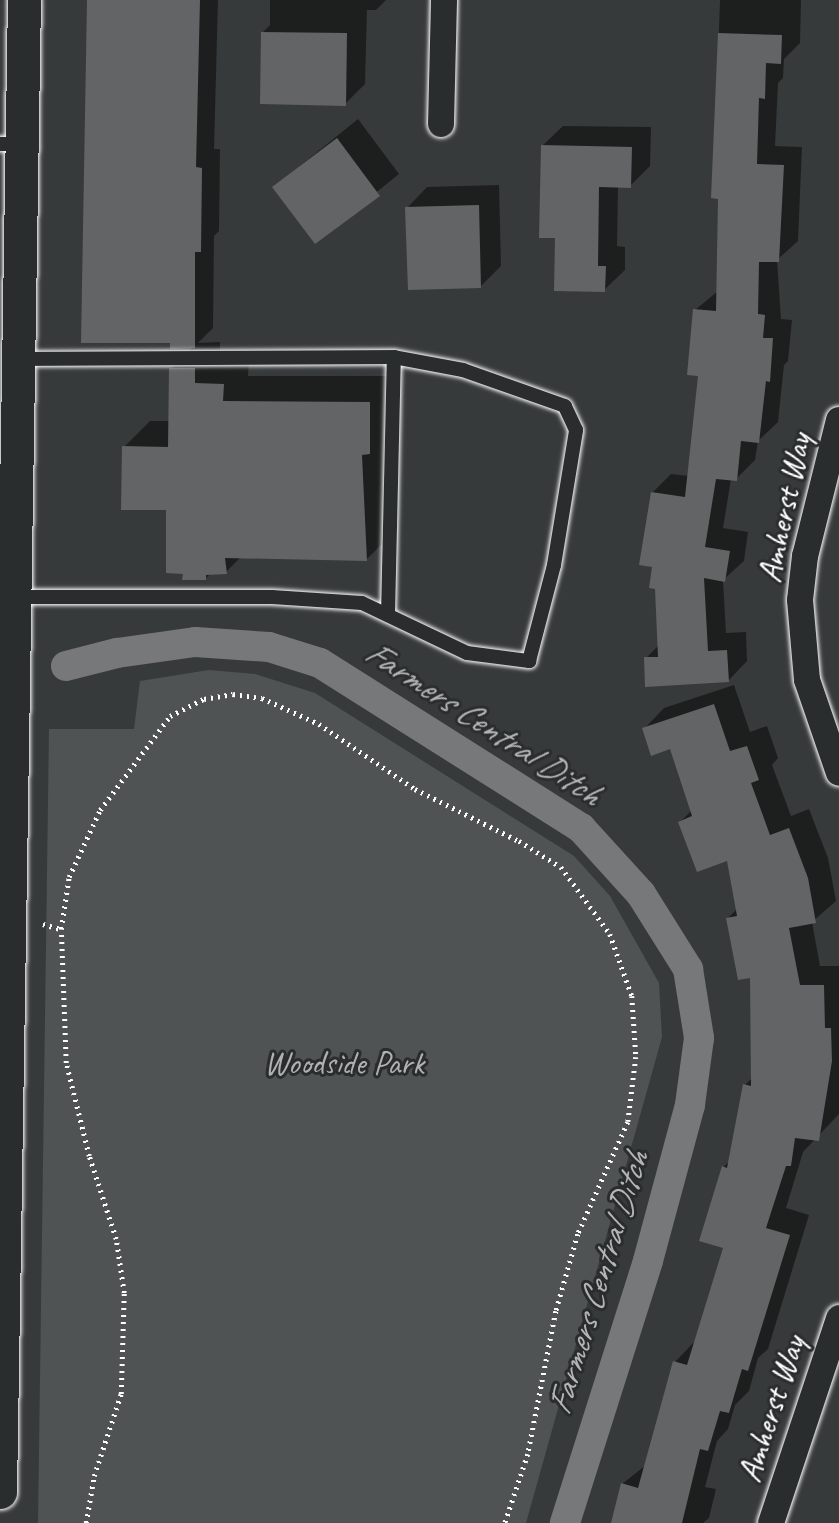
<!DOCTYPE html>
<style>
body{margin:0}
#map{position:relative;width:839px;height:1523px;overflow:hidden;background:#373a3b;font-family:Caveat,sans-serif}
div>[style]{position:absolute}
.green>*{inset:0;background:#505354}
.shadow>*{inset:0;background:#0007}
.canal>*{height:30px;margin:-15px;padding:0 15px;transform-origin:15px;border-radius:15px;background:#767879}
.building>*{inset:0;background:#636465}
.path>*{height:4.5px;margin-top:-2.25px;transform-origin:0;background:repeating-linear-gradient(90deg,#fff 0 2px,transparent 0 7px)}
.roads{filter:drop-shadow(0 0 2px #fff) drop-shadow(0 0 2px #fff)}
.service>*{height:14px;margin:-7px;padding:0 7px;transform-origin:7px;border-radius:7px;background:#2a2d2e}
.minor>*{height:26px;margin:-13px;padding:0 13px;transform-origin:13px;border-radius:13px;background:#2a2d2e}
.tertiary>*{height:33px;margin:-16.5px;padding:0 16.5px;transform-origin:16.5px;border-radius:16.5px;background:#2a2d2e}
span{translate:-50% -50%;white-space:nowrap;text-align:center;line-height:1.15;-webkit-text-stroke:6px #2a2d2e;paint-order:stroke}
.street-label{font-size:33px;color:#fff}
.park-label{font-size:33px;color:#b0b2b2}
.water-label{font-size:35px;color:#b4b5b5;font-style:italic}
</style>
<div id="map">
<div class="green">
<i style="clip-path:polygon(209px 670px,255px 674px,315px 693px,574px 856px,610px 896px,659px 983px,662px 1037px,526px 1523px,38px 1523px,49px 729px,134px 729px,140px 681px)"></i>
</div>
<div class="shadow">
<i style="clip-path:polygon(89px 0,218px 0,214px 149px,220px 149px,219px 231px,214px 236px,213px 328px,198px 343px,220px 342px,220px 358px,249px 359px,248px 376px,396px 376px,392px 534px,366px 560px,242px 556px,226px 572px,211px 573px,205px 579px,168px 508px,124px 447px,150px 421px,170px 421px,171px 369px,193px 347px)"></i>
<i style="clip-path:polygon(270px 0,386px 0,376px 10px,367px 10px,365px 84px,345px 104px,263px 32px,270px 25px)"></i>
<i style="clip-path:polygon(720px 0,801px 0,800px 43px,784px 59px,783px 78px,778px 83px,775px 146px,802px 147px,798px 241px,777px 260px,781px 319px,792px 320px,788px 361px,784px 365px,778px 422px,758px 441px,755px 460px,736px 479px,731px 479px,723px 528px,748px 532px,744px 561px,723px 580px,726px 633px,746px 632px,747px 661px,728px 681px,646px 658px,659px 645px,652px 493px,671px 474px,689px 476px,700px 374px,695px 310px,718px 291px,720px 197px,713px 197px)"></i>
<i style="clip-path:polygon(358px 119px,399px 174px,316px 241px,274px 187px)"></i>
<i style="clip-path:polygon(563px 126px,651px 127px,650px 166px,630px 186px,618px 186px,617px 246px,625px 247px,625px 270px,604px 290px,557px 237px,542px 146px)"></i>
<i style="clip-path:polygon(499px 185px,501px 266px,481px 286px,407px 208px,427px 187px)"></i>
<i style="clip-path:polygon(734px 685px,750px 732px,767px 726px,778px 758px,772px 765px,791px 816px,809px 809px,828px 858px,836px 901px,812px 922px,820px 966px,839px 966px,839px 1114px,803px 1152px,786px 1208px,809px 1215px,768px 1349px,758px 1358px,749px 1391px,735px 1405px,728px 1429px,717px 1441px,705px 1487px,716px 1489px,709px 1518px,703px 1523px,629px 1523px,622px 1484px,646px 1465px,675px 1362px,695px 1341px,725px 1247px,723px 1167px,731px 1160px,745px 1085px,753px 1077px,752px 975px,728px 918px,737px 909px,728px 859px,680px 822px,692px 810px,671px 747px,644px 729px,664px 708px)"></i>
</div>
<div class="canal">
<i style="left:66px;top:666px;width:53px;rotate:-14.3deg"></i>
<i style="left:117px;top:653px;width:79px;rotate:-8deg"></i>
<i style="left:195px;top:642px;width:74px;rotate:3.9deg"></i>
<i style="left:269px;top:647px;width:53px;rotate:17.4deg"></i>
<i style="left:320px;top:663px;width:309px;rotate:32.3deg"></i>
<i style="left:581px;top:828px;width:89px;rotate:47.7deg"></i>
<i style="left:641px;top:894px;width:89px;rotate:57.9deg"></i>
<i style="left:688px;top:969px;width:70px;rotate:80.9deg"></i>
<i style="left:699px;top:1038px;width:68px;rotate:97.7deg"></i>
<i style="left:690px;top:1105px;width:162px;rotate:105.1deg"></i>
<i style="left:648px;top:1261px;width:275px;rotate:107.6deg"></i>
</div>
<div class="building">
<i style="clip-path:polygon(87px 0,200px 0,196px 167px,202px 168px,201px 252px,195px 252px,195px 348px,170px 349px,170px 343px,81px 343px)"></i>
<i style="clip-path:polygon(261px 32px,347px 33px,346px 106px,260px 104px)"></i>
<i style="clip-path:polygon(718px 33px,782px 35px,781px 64px,766px 63px,765px 99px,759px 98px,757px 164px,784px 165px,779px 262px,759px 262px,758px 314px,765px 315px,763px 338px,773px 338px,770px 382px,766px 381px,759px 443px,741px 441px,737px 481px,716px 479px,705px 547px,730px 551px,725px 582px,704px 578px,708px 651px,727px 650px,729px 682px,645px 687px,644px 657px,658px 657px,655px 589px,649px 588px,652px 567px,639px 565px,651px 492px,685px 497px,698px 376px,687px 375px,693px 309px,716px 311px,718px 199px,711px 198px)"></i>
<i style="clip-path:polygon(337px 138px,380px 196px,315px 244px,272px 187px)"></i>
<i style="clip-path:polygon(541px 145px,632px 147px,631px 188px,599px 187px,598px 266px,606px 266px,605px 292px,554px 291px,555px 238px,539px 238px)"></i>
<i style="clip-path:polygon(479px 205px,481px 288px,408px 290px,405px 207px)"></i>
<i style="clip-path:polygon(169px 368px,195px 368px,195px 383px,224px 384px,223px 401px,370px 402px,370px 454px,362px 455px,367px 561px,225px 558px,227px 574px,206px 575px,206px 580px,182px 580px,183px 574px,166px 573px,166px 510px,121px 510px,122px 446px,168px 447px)"></i>
<i style="clip-path:polygon(714px 704px,730px 751px,747px 746px,759px 780px,751px 783px,770px 835px,789px 828px,808px 878px,816px 923px,789px 928px,800px 985px,824px 985px,825px 1028px,831px 1028px,832px 1061px,819px 1141px,795px 1138px,791px 1166px,786px 1166px,766px 1228px,790px 1235px,748px 1371px,742px 1369px,729px 1413px,720px 1411px,708px 1451px,700px 1449px,682px 1523px,611px 1523px,621px 1483px,638px 1488px,673px 1361px,687px 1365px,723px 1248px,699px 1241px,722px 1166px,727px 1168px,743px 1084px,751px 1086px,750px 978px,738px 980px,726px 918px,737px 916px,727px 861px,697px 872px,678px 822px,692px 816px,670px 749px,651px 756px,642px 728px)"></i>
</div>
<div class="path">
<i style="left:43px;top:924px;width:19px;rotate:16deg"></i>
<i style="left:86px;top:1523px;width:48px;rotate:-80.3deg"></i>
<i style="left:94px;top:1476px;width:86px;rotate:-71.8deg"></i>
<i style="left:121px;top:1394px;width:101px;rotate:-88.3deg"></i>
<i style="left:124px;top:1293px;width:55px;rotate:-98.4deg"></i>
<i style="left:116px;top:1239px;width:87px;rotate:-108deg"></i>
<i style="left:89px;top:1156px;width:96px;rotate:-103.9deg"></i>
<i style="left:66px;top:1063px;width:134px;rotate:-92.1deg"></i>
<i style="left:61px;top:929px;width:53px;rotate:-81.3deg"></i>
<i style="left:69px;top:877px;width:74px;rotate:-65.2deg"></i>
<i style="left:100px;top:810px;width:117px;rotate:-53.3deg"></i>
<i style="left:170px;top:716px;width:38px;rotate:-27deg"></i>
<i style="left:204px;top:699px;width:29px;rotate:-10deg"></i>
<i style="left:233px;top:694px;width:29px;rotate:8deg"></i>
<i style="left:262px;top:698px;width:63px;rotate:24.5deg"></i>
<i style="left:319px;top:724px;width:116px;rotate:34.1deg"></i>
<i style="left:415px;top:789px;width:116px;rotate:26.6deg"></i>
<i style="left:519px;top:841px;width:49px;rotate:31.8deg"></i>
<i style="left:561px;top:867px;width:83px;rotate:53.8deg"></i>
<i style="left:610px;top:934px;width:66px;rotate:70.5deg"></i>
<i style="left:632px;top:996px;width:61px;rotate:86.2deg"></i>
<i style="left:636px;top:1057px;width:65px;rotate:97deg"></i>
<i style="left:628px;top:1122px;width:123px;rotate:114.1deg"></i>
<i style="left:578px;top:1234px;width:80px;rotate:105.9deg"></i>
<i style="left:556px;top:1311px;width:146px;rotate:101.1deg"></i>
<i style="left:528px;top:1454px;width:73px;rotate:108.4deg"></i>
</div>
<div class="roads">
<div class="service">
<i style="left:0;top:144px;width:22px"></i>
<i style="left:15px;top:597px;width:257px"></i>
<i style="left:272px;top:597px;width:90px;rotate:3.8deg"></i>
<i style="left:362px;top:603px;width:116px;rotate:25.5deg"></i>
<i style="left:467px;top:653px;width:63px;rotate:7.4deg"></i>
<i style="left:529px;top:661px;width:99px;rotate:-75.4deg"></i>
<i style="left:554px;top:565px;width:137px;rotate:-80.7deg"></i>
<i style="left:576px;top:430px;width:26px;rotate:-115deg"></i>
<i style="left:565px;top:406px;width:108px;rotate:-160.6deg"></i>
<i style="left:463px;top:370px;width:70px;rotate:-169.3deg"></i>
<i style="left:394px;top:357px;width:375px;rotate:179.7deg"></i>
<i style="left:388px;top:615px;width:258px;rotate:-88.7deg"></i>
</div>
<div class="minor">
<i style="left:441px;top:124px;width:124px;rotate:-88.6deg"></i>
<i style="left:839px;top:420px;width:140px;rotate:104deg"></i>
<i style="left:805px;top:556px;width:44px;rotate:96.5deg"></i>
<i style="left:800px;top:600px;width:80px;rotate:85deg"></i>
<i style="left:807px;top:680px;width:98px;rotate:71deg"></i>
<i style="left:771px;top:1523px;width:216px;rotate:-71.6deg"></i>
</div>
<div class="tertiary">
<i style="left:0;top:1492px;width:1492px;rotate:-89.08deg"></i>
</div>
</div>
<div class="street-label">
<span style="left:785px;top:508px;rotate:-78deg">Amherst Way</span>
<span style="left:772px;top:1409px;rotate:-72deg">Amherst Way</span>
</div>
<div class="park-label">
<span style="left:344px;top:1064px">Woodside Park</span>
</div>
<div class="water-label">
<span style="left:483px;top:723px;rotate:33deg">Farmers Central Ditch</span>
<span style="left:598px;top:1283px;rotate:-73deg">Farmers Central Ditch</span>
</div>
</div>
